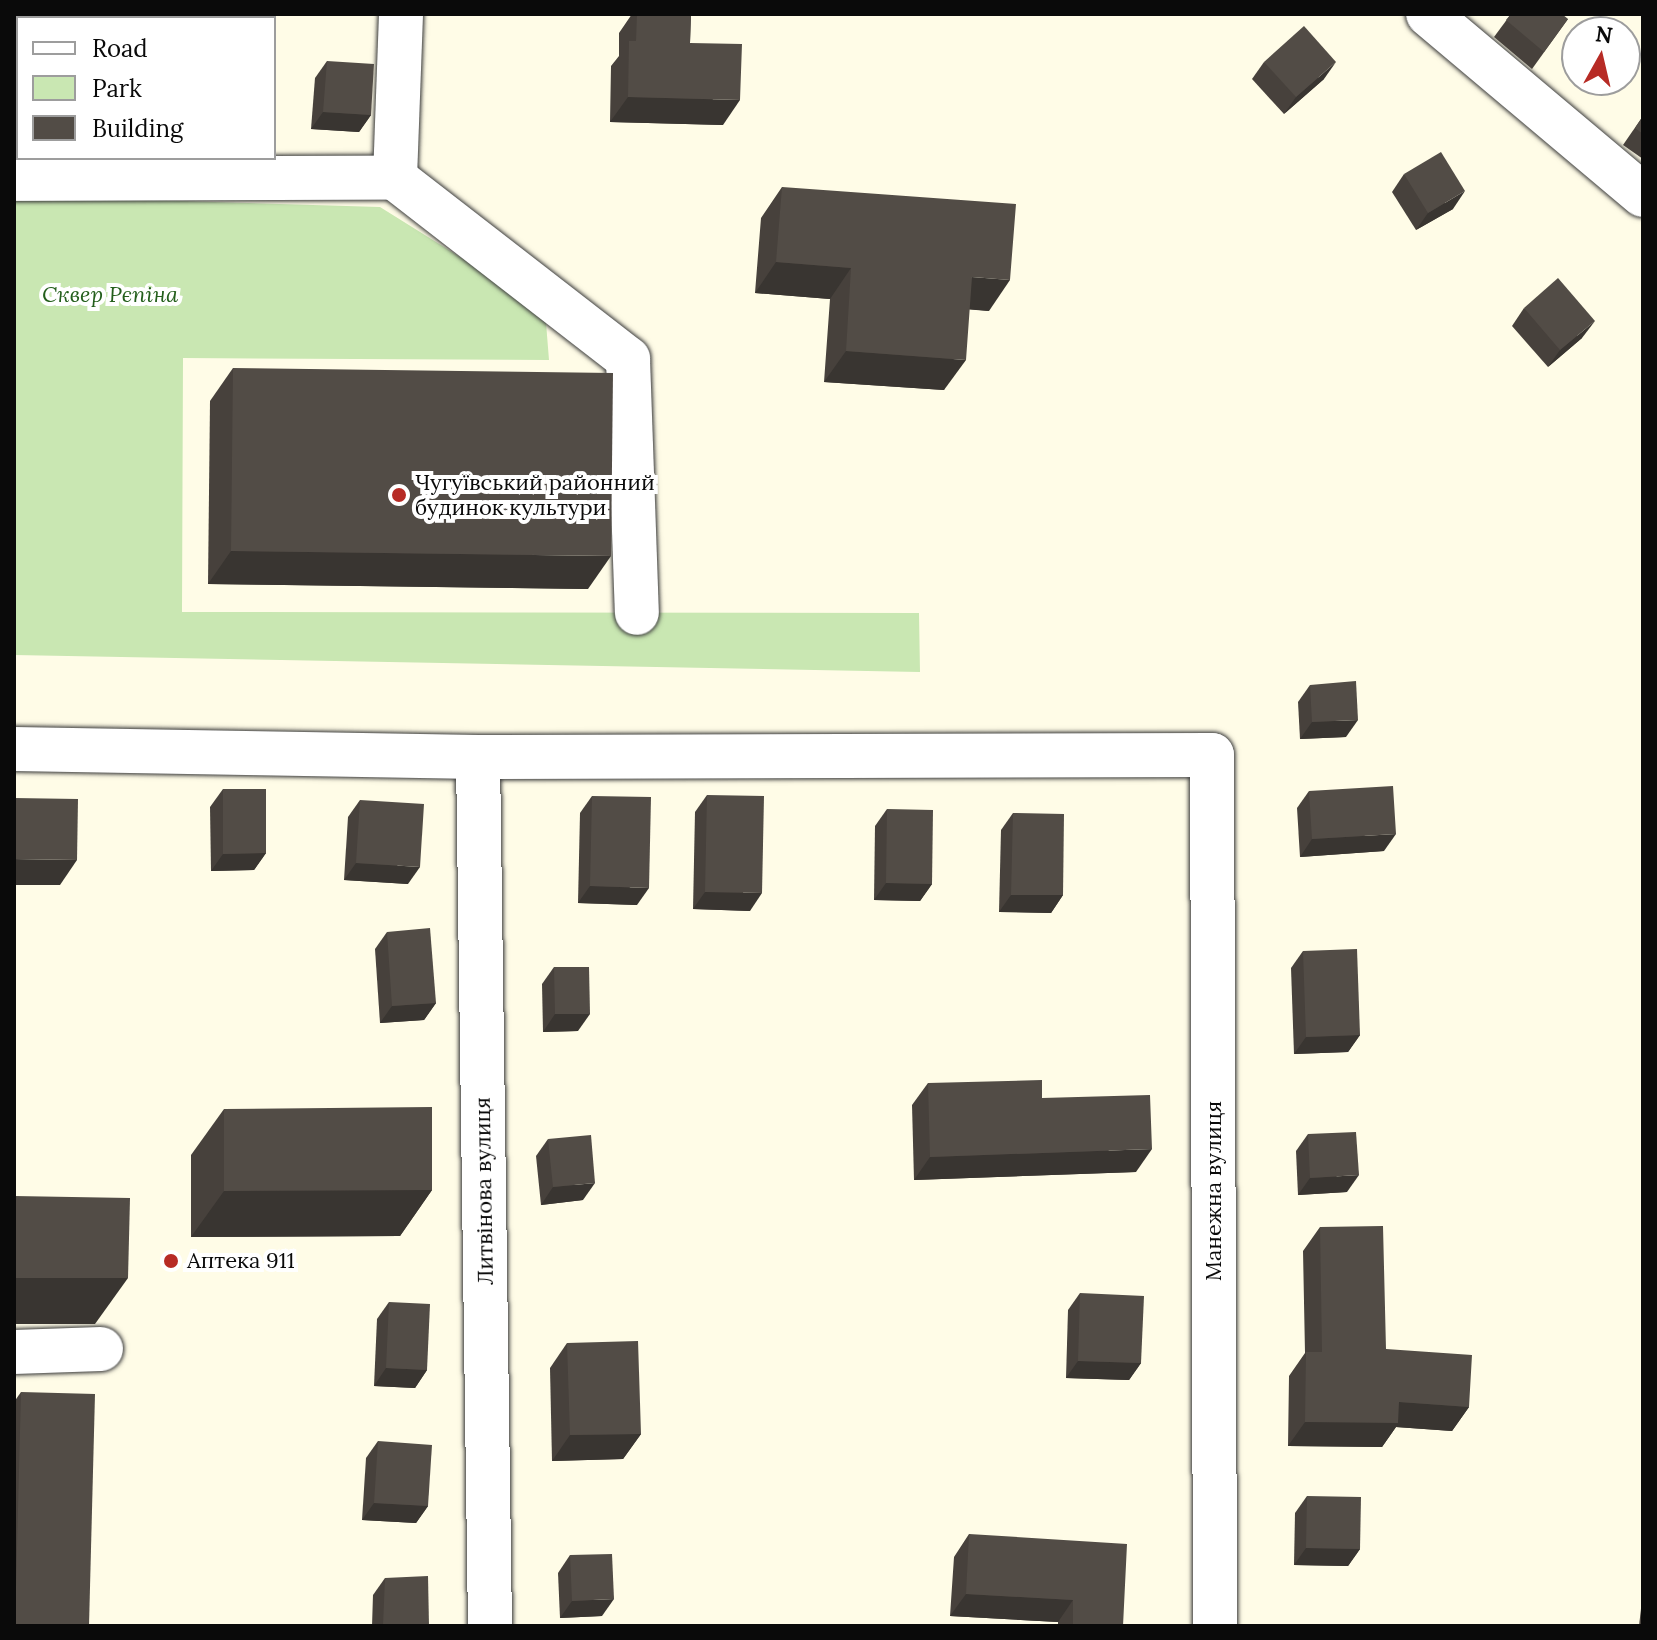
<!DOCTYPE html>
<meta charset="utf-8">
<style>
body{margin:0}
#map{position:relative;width:1657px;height:1640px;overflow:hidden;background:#fffce7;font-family:Lora,serif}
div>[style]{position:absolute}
.green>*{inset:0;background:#c9e7b2}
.roads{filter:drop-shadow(0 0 2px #3d3d3d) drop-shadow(0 0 2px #3d3d3d)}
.minor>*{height:44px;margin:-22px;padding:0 22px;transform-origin:22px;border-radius:22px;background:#fff}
.wall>*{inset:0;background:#47413c}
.shaded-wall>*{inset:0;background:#393531}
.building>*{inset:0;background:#524c46}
.dots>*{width:22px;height:22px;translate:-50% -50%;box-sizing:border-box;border:4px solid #fff;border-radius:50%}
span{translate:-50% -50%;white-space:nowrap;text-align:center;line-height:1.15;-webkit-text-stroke:8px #fff;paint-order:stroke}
.park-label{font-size:22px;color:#245f1c;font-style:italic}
.poi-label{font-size:22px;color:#0a0a0a}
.left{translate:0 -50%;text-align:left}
.street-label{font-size:22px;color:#0a0a0a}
.frame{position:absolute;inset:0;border:16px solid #0a0a0a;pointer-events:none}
.legend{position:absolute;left:16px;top:16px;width:260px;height:144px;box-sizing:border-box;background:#fff;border:2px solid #9d9d9d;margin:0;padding:10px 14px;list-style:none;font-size:24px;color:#0a0a0a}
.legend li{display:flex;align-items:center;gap:16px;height:40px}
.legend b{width:40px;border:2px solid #9d9d9d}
.north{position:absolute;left:1561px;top:16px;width:80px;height:80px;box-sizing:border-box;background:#fff;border:2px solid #9d9d9d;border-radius:50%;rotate:8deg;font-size:22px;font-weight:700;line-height:32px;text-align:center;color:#0a0a0a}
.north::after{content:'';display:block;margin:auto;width:28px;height:36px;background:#b72b25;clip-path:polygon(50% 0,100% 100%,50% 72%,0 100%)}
</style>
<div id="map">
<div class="green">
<i style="clip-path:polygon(14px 196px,380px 207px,545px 310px,549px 360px,183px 358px,182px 612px,919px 613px,920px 672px,14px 655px)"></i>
</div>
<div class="roads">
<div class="minor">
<i style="left:1428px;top:14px;width:281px;rotate:40.1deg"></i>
<i style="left:395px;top:178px;width:164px;rotate:-87.9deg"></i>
<i style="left:14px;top:179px;width:381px;rotate:-0.2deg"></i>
<i style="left:395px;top:178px;width:295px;rotate:37.8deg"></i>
<i style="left:628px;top:359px;width:254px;rotate:88deg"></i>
<i style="left:14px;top:749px;width:464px;rotate:1deg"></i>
<i style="left:478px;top:757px;width:734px;rotate:-0.16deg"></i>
<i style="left:1212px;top:755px;width:871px;rotate:89.8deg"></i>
<i style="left:478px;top:757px;width:869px;rotate:89.21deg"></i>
<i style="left:14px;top:1352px;width:87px;rotate:-2deg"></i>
</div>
</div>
<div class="wall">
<i style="clip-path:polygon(632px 14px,691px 14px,690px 43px,723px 125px,610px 122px,611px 66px,619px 56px,619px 33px)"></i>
<i style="clip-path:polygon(1511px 14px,1568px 19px,1532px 69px,1494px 37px)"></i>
<i style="clip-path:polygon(327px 61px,371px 115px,359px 132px,311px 129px,315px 78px)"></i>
<i style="clip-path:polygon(1264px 62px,1324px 79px,1284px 114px,1252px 79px)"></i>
<i style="clip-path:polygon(1643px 116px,1643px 159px,1623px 145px)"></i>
<i style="clip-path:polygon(1404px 174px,1453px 209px,1416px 230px,1392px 192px)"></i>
<i style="clip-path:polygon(782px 187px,989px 311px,969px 309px,944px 390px,824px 382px,830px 299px,755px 293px,761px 218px)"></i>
<i style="clip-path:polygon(1524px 308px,1582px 338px,1548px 367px,1512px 326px)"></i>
<i style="clip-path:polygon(233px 368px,588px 589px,208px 584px,210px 401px)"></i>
<i style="clip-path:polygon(1310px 685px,1346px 737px,1300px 739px,1298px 702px)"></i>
<i style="clip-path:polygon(223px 789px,266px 853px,254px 870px,211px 871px,210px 807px)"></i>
<i style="clip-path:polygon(1309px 791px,1384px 851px,1300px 857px,1297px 808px)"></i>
<i style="clip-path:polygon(707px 795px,750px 911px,693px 909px,695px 812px)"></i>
<i style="clip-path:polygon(592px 796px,637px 905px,578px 903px,580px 813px)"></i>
<i style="clip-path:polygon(360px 800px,408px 884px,344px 880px,348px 817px)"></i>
<i style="clip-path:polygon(887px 809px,932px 884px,920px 901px,874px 900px,875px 826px)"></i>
<i style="clip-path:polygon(1013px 813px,1063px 895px,1051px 913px,999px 912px,1001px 830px)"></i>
<i style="clip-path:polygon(387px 932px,436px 1003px,424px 1020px,380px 1023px,375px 949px)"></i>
<i style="clip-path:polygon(1303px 951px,1360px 1035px,1348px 1052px,1294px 1054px,1291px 968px)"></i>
<i style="clip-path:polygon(554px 967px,578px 1031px,543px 1032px,542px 984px)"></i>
<i style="clip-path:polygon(928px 1083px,1042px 1098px,1136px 1172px,914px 1180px,912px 1105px)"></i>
<i style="clip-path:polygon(224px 1109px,432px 1190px,400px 1236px,191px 1237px,191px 1155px)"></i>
<i style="clip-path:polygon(1308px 1134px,1347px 1192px,1298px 1195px,1296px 1151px)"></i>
<i style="clip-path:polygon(548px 1139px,583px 1200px,541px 1205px,536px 1156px)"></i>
<i style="clip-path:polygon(1320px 1227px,1386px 1349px,1469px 1407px,1452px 1431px,1396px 1427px,1382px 1447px,1288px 1446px,1289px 1376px,1305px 1353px,1303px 1251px)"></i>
<i style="clip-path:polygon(1080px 1293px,1141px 1363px,1129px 1380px,1066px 1378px,1068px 1310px)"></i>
<i style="clip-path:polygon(389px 1302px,427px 1370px,415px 1388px,374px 1386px,377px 1319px)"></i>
<i style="clip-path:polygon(567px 1343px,641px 1434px,623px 1459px,552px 1461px,550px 1368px)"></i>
<i style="clip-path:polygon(21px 1392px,89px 1626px,14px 1626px,14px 1402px)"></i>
<i style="clip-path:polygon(378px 1441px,428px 1506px,416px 1523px,362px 1520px,366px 1458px)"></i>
<i style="clip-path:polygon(1307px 1496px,1360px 1549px,1348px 1566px,1294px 1565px,1295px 1513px)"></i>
<i style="clip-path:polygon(969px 1534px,1123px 1626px,1058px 1626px,1058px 1622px,950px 1616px,954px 1557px)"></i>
<i style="clip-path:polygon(570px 1555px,602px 1616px,560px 1618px,558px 1573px)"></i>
<i style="clip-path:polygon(385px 1578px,429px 1626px,372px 1626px,373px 1595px)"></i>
<i style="clip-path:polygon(1643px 1598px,1643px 1626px,1639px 1626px,1642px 1600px)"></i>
</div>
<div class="shaded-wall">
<i style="clip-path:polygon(153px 14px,217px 14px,215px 18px,150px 18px)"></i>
<i style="clip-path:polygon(1336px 62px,1324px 79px,1284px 114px,1296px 97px)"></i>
<i style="clip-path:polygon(628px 97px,740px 100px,723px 125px,610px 122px)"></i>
<i style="clip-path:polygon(323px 112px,371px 115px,359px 132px,311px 129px)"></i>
<i style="clip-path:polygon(1465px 191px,1453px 209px,1416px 230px,1428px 213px)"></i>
<i style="clip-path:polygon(776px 262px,851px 268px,830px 299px,755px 293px)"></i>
<i style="clip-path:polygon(972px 277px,1010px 280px,989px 311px,950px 308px)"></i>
<i style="clip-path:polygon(1595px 321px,1582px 338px,1548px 367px,1560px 350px)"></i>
<i style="clip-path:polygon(846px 351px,966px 360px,944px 390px,824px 382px)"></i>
<i style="clip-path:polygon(231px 551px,611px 556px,588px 589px,208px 584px)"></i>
<i style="clip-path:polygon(1358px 720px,1346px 737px,1300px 739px,1312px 722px)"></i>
<i style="clip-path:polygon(1396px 834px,1384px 851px,1300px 857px,1312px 839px)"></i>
<i style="clip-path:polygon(266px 853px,254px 870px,211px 871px,223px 854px)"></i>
<i style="clip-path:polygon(14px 859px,77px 860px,60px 885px,14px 885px)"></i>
<i style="clip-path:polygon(356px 863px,420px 867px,408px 884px,344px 880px)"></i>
<i style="clip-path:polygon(886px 883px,932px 884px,920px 901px,874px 900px)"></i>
<i style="clip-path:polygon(590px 886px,649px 888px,637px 905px,578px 903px)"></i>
<i style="clip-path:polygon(705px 892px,762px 893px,750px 911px,693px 909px)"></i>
<i style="clip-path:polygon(1011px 895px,1063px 895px,1051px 913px,999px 912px)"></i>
<i style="clip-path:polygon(436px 1003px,424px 1020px,380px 1023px,392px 1006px)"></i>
<i style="clip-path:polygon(555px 1014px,590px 1014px,578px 1031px,543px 1032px)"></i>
<i style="clip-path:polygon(1360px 1035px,1348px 1052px,1294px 1054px,1306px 1037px)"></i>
<i style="clip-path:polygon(1152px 1149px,1136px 1172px,914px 1180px,930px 1157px)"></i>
<i style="clip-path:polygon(1359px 1175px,1347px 1192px,1298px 1195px,1310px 1178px)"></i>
<i style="clip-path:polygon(595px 1183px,583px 1200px,541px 1205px,553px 1187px)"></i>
<i style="clip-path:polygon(432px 1190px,400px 1236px,191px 1237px,224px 1191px)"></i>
<i style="clip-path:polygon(14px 1278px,128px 1278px,95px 1324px,14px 1324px)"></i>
<i style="clip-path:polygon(1078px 1361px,1141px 1363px,1129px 1380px,1066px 1378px)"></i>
<i style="clip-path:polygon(386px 1368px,427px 1370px,415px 1388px,374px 1386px)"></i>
<i style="clip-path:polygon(1399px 1402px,1469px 1407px,1452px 1431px,1396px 1427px,1382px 1447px,1288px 1446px,1305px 1422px)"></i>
<i style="clip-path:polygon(641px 1434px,623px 1459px,552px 1461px,570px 1435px)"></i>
<i style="clip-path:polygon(374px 1503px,428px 1506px,416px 1523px,362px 1520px)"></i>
<i style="clip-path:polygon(1306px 1548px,1360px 1549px,1348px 1566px,1294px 1565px)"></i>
<i style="clip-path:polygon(966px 1594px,1073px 1600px,1058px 1622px,950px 1616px)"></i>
<i style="clip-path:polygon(614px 1599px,602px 1616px,560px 1618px,572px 1601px)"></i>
</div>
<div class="building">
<i style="clip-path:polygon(637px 14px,691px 14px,690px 43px,742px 44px,740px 100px,628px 97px,629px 41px,636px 41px)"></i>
<i style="clip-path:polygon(1511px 14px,1562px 14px,1568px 19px,1544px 52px,1506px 20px)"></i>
<i style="clip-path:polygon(1304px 26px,1336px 62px,1296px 97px,1264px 62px)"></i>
<i style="clip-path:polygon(327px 61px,374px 64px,371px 115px,323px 112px)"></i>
<i style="clip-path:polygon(1643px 116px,1643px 134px,1635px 128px)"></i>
<i style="clip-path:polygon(1441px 152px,1465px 191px,1428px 213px,1404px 174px)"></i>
<i style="clip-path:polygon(782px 187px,1016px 204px,1010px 280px,972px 277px,966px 360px,846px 351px,851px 268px,776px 262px)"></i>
<i style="clip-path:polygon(1558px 278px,1595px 321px,1560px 350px,1524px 308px)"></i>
<i style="clip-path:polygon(233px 368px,613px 373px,611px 556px,231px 551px)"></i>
<i style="clip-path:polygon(1356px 681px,1358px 720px,1312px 722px,1310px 685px)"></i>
<i style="clip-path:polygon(1393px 786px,1396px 834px,1312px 839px,1309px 791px)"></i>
<i style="clip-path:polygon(223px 789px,266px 789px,266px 853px,223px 854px)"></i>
<i style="clip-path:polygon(707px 795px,764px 796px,762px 893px,705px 892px)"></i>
<i style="clip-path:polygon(592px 796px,651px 797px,649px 888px,590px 886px)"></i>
<i style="clip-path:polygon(14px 798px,78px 799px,77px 860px,14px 859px)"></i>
<i style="clip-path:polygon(360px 800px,424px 804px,420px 867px,356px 863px)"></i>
<i style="clip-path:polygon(887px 809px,933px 810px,932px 884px,886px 883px)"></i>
<i style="clip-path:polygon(1013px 813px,1064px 814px,1063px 895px,1011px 895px)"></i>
<i style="clip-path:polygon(430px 928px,436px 1003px,392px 1006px,387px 932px)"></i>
<i style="clip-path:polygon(1357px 949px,1360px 1035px,1306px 1037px,1303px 951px)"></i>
<i style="clip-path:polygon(554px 967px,589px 967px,590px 1014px,555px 1014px)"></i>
<i style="clip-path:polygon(1042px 1080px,1042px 1098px,1150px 1095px,1152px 1149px,930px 1157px,928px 1083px)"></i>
<i style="clip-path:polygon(432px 1107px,432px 1190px,224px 1191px,224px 1109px)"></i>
<i style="clip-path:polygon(1356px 1132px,1359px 1175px,1310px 1178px,1308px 1134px)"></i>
<i style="clip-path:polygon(591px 1135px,595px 1183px,553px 1187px,548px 1139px)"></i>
<i style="clip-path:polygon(14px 1196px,130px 1198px,128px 1278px,14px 1278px)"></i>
<i style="clip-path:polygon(1383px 1226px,1386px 1349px,1472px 1355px,1469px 1407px,1399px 1402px,1398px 1423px,1305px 1422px,1306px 1352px,1322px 1352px,1320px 1227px)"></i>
<i style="clip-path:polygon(1080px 1293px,1144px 1296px,1141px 1363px,1078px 1361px)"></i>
<i style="clip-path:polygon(389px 1302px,430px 1304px,427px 1370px,386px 1368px)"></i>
<i style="clip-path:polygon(638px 1341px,641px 1434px,570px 1435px,567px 1343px)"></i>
<i style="clip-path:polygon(21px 1392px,95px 1394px,89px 1626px,15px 1626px)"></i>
<i style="clip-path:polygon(378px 1441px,432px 1445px,428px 1506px,374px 1503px)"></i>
<i style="clip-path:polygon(1307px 1496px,1361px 1497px,1360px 1549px,1306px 1548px)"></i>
<i style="clip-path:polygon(969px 1534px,1127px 1544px,1123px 1626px,1073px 1626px,1073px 1600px,966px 1594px)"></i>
<i style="clip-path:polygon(612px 1554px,614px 1599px,572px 1601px,570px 1555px)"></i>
<i style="clip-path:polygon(428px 1576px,429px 1626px,383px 1626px,385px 1578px)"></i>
</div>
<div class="dots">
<i style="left:399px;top:495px;background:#b72b25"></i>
<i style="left:171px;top:1261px;background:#b72b25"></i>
</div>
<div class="park-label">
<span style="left:110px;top:295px">Сквер Рєпіна</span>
</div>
<div class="poi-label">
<span class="left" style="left:415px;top:495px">Чугуївський районний<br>будинок культури</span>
<span class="left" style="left:187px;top:1261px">Аптека 911</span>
</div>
<div class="street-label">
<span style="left:484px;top:1191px;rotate:-91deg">Литвінова вулиця</span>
<span style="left:1214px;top:1191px;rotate:-90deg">Манежна вулиця</span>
</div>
<div class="frame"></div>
<ul class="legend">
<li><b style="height:10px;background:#fff"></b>Road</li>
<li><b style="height:22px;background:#c9e7b2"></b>Park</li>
<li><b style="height:22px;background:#524c46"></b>Building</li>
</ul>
<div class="north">N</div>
</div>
